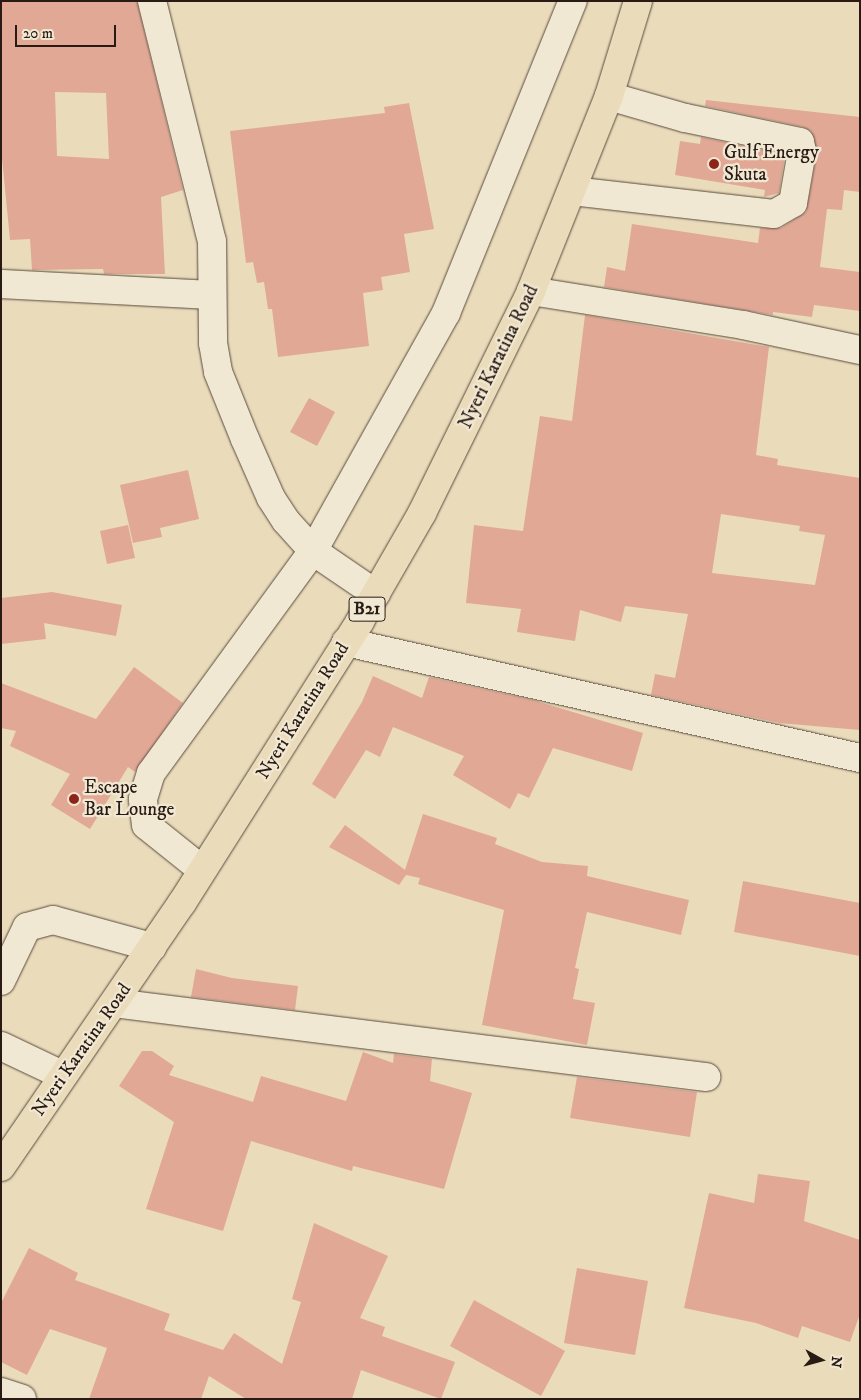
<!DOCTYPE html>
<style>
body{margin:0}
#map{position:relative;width:861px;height:1400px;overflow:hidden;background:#eadcbb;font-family:"IM FELL DW Pica",serif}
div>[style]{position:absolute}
.building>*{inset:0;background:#e1a895}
.roads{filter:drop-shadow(0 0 1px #594a3e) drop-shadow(0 0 1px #594a3e)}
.minor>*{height:28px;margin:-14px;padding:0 14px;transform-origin:14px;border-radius:14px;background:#f1e8d3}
.highway>*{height:28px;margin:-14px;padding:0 14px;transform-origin:14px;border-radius:14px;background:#eadcbb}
.dots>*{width:14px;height:14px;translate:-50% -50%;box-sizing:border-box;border:2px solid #f1e8d3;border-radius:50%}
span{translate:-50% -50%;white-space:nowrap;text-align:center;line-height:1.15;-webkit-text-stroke:4.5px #f1e8d3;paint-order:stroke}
.shield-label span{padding:1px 4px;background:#f1e8d3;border:1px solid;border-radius:4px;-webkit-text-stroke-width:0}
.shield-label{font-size:18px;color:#291a14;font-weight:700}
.poi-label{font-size:19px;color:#291a14}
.left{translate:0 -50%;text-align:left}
.street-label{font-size:19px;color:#291a14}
.frame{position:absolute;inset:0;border:2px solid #291a14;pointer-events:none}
.north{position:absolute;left:796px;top:1335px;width:50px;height:50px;-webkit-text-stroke:4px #f1e8d3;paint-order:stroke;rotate:97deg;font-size:14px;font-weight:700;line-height:20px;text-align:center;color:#291a14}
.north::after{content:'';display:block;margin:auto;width:18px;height:22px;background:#291a14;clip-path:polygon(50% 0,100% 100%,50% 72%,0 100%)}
.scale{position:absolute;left:15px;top:25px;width:101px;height:22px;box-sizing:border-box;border:2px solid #291a14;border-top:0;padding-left:6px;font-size:15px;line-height:18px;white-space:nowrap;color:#291a14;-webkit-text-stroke:4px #f1e8d3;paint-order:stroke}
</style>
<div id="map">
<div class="building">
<i style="clip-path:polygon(evenodd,1px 1px,137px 1px,183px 190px,161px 197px,165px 274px,104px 274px,103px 269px,32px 270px,30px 239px,10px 240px,1px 148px,1px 1px,55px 92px,106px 93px,109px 159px,57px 156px,55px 92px)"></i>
<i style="clip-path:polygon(706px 100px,860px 117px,860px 192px,844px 190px,842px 210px,827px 209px,820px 267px,860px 272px,860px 311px,814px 305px,812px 317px,773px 312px,773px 315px,604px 287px,607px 267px,625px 271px,632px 224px,758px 243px,760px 228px,781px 228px,806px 212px,817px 153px,811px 131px,803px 127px,705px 106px)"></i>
<i style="clip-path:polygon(409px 103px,434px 229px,404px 234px,410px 272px,381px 277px,383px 290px,363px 293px,369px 346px,278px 357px,272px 309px,268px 309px,264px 282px,257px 283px,253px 262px,246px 263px,230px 131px,385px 113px,384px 107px)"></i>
<i style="clip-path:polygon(701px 137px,785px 155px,779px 193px,764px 197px,765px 190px,675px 175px,680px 141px,700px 144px)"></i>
<i style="clip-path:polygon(evenodd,585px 315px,769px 347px,756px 455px,778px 459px,777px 465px,860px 478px,860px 730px,779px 723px,651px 695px,655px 674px,675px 678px,688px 614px,625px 606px,621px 622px,580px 610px,575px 641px,517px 632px,521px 609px,466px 603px,474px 525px,523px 531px,540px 416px,572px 421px,585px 315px,721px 514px,800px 526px,799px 531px,825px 535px,815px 585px,712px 573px,721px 514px)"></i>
<i style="clip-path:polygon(309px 398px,335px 412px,317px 446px,290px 432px)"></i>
<i style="clip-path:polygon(188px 470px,199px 519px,160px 528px,162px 537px,133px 543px,120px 485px)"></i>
<i style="clip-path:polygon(128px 525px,135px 558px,107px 564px,100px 531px)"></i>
<i style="clip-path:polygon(52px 592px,122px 605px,116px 636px,44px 623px,46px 639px,1px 644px,1px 598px)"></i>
<i style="clip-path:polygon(134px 667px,183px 703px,135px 772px,128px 767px,90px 829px,51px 805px,70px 774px,10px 746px,16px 731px,1px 728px,1px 683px,96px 719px)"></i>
<i style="clip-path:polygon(373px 676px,422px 698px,429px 677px,533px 700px,643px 733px,632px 771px,553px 748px,529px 798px,518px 793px,510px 809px,453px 775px,464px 756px,393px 727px,380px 757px,366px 750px,335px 799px,312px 784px,362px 702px)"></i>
<i style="clip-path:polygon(423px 814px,497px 838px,495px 844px,542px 862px,588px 866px,587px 876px,689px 900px,681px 935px,587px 912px,575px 968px,579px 969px,573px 999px,595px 1003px,587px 1045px,482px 1025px,504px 910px,418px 884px,420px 878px,406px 875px,399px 885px,329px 847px,345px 825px,405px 870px)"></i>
<i style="clip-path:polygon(743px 881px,860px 903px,860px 956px,734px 932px)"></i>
<i style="clip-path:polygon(196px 969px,232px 978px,298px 986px,295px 1010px,191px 997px)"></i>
<i style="clip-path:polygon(142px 1051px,152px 1051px,174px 1066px,169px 1075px,253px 1102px,261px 1076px,346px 1101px,363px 1052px,393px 1063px,394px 1054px,432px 1059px,430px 1081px,472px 1093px,444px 1189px,353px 1166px,352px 1171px,251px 1141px,223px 1231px,146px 1209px,174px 1122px,119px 1086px)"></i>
<i style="clip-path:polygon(577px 1077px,697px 1092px,690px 1137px,570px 1118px)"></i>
<i style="clip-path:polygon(758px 1174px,810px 1181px,804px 1221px,860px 1240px,860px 1314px,850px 1342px,802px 1326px,798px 1338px,756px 1323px,684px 1308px,709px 1193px,754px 1203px)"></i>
<i style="clip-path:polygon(314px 1223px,388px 1256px,360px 1318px,385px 1327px,382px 1336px,455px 1362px,441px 1399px,361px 1370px,352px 1399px,246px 1399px,209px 1376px,201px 1399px,89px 1399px,107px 1348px,50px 1329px,27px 1375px,1px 1362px,1px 1303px,29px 1248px,78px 1273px,75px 1280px,170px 1314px,164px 1330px,223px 1350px,234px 1333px,282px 1364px,301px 1302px,292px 1299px)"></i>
<i style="clip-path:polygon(577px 1268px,648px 1281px,635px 1355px,564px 1343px)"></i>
<i style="clip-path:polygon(474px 1300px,565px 1351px,541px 1396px,450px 1346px)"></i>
</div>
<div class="roads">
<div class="minor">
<i style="left:152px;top:1px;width:247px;rotate:76deg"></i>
<i style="left:212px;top:241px;width:102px;rotate:89.4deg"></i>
<i style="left:213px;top:343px;width:29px;rotate:80deg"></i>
<i style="left:218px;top:372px;width:72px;rotate:68.1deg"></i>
<i style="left:245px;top:439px;width:64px;rotate:66.2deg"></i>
<i style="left:271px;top:498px;width:27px;rotate:57deg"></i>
<i style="left:286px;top:521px;width:40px;rotate:48deg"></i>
<i style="left:313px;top:551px;width:76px;rotate:34.3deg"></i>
<i style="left:572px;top:191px;width:203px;rotate:6.5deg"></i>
<i style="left:774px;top:214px;width:22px;rotate:-30deg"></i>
<i style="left:793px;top:203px;width:53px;rotate:-80.2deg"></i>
<i style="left:802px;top:151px;width:9px;rotate:-103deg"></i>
<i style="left:800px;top:142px;width:117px;rotate:-168.2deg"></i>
<i style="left:685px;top:118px;width:79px;rotate:-163.9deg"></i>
<i style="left:1px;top:284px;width:211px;rotate:3deg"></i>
<i style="left:531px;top:291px;width:215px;rotate:9.1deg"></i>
<i style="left:743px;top:325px;width:120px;rotate:12.1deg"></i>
<i style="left:346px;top:642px;width:527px;rotate:12.72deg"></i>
<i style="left:201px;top:869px;width:70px;rotate:-141.3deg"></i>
<i style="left:146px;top:825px;width:26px;rotate:-97deg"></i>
<i style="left:143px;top:799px;width:27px;rotate:-73deg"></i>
<i style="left:151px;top:773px;width:275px;rotate:-53.9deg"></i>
<i style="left:313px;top:551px;width:273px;rotate:-60.8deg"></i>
<i style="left:446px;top:313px;width:337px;rotate:-67.9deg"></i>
<i style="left:1px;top:981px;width:60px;rotate:-64.3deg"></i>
<i style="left:27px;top:927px;width:27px;rotate:-15deg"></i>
<i style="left:53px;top:920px;width:103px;rotate:15.3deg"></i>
<i style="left:114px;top:1003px;width:597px;rotate:7.13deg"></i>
<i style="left:1px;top:1046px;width:68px;rotate:25.4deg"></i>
<i style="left:1px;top:1392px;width:22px;rotate:18deg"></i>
</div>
<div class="highway">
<i style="left:1px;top:1167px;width:320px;rotate:-55.6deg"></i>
<i style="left:182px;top:903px;width:333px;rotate:-57.7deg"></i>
<i style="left:360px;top:621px;width:125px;rotate:-60.1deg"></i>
<i style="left:422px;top:513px;width:247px;rotate:-63.8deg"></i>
<i style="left:531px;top:291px;width:210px;rotate:-68.2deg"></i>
<i style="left:609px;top:96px;width:99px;rotate:-73deg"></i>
</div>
</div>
<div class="dots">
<i style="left:714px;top:164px;background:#8f2418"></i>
<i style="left:74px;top:799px;background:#8f2418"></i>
</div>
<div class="shield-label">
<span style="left:367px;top:609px">B21</span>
</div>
<div class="poi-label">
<span class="left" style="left:724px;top:164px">Gulf Energy<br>Skuta</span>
<span class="left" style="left:84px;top:799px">Escape<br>Bar Lounge</span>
</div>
<div class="street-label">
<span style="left:499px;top:357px;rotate:-64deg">Nyeri Karatina Road</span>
<span style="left:303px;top:711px;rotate:-58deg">Nyeri Karatina Road</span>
<span style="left:82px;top:1050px;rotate:-55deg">Nyeri Karatina Road</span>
</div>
<div class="frame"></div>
<div class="north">N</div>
<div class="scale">20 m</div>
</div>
